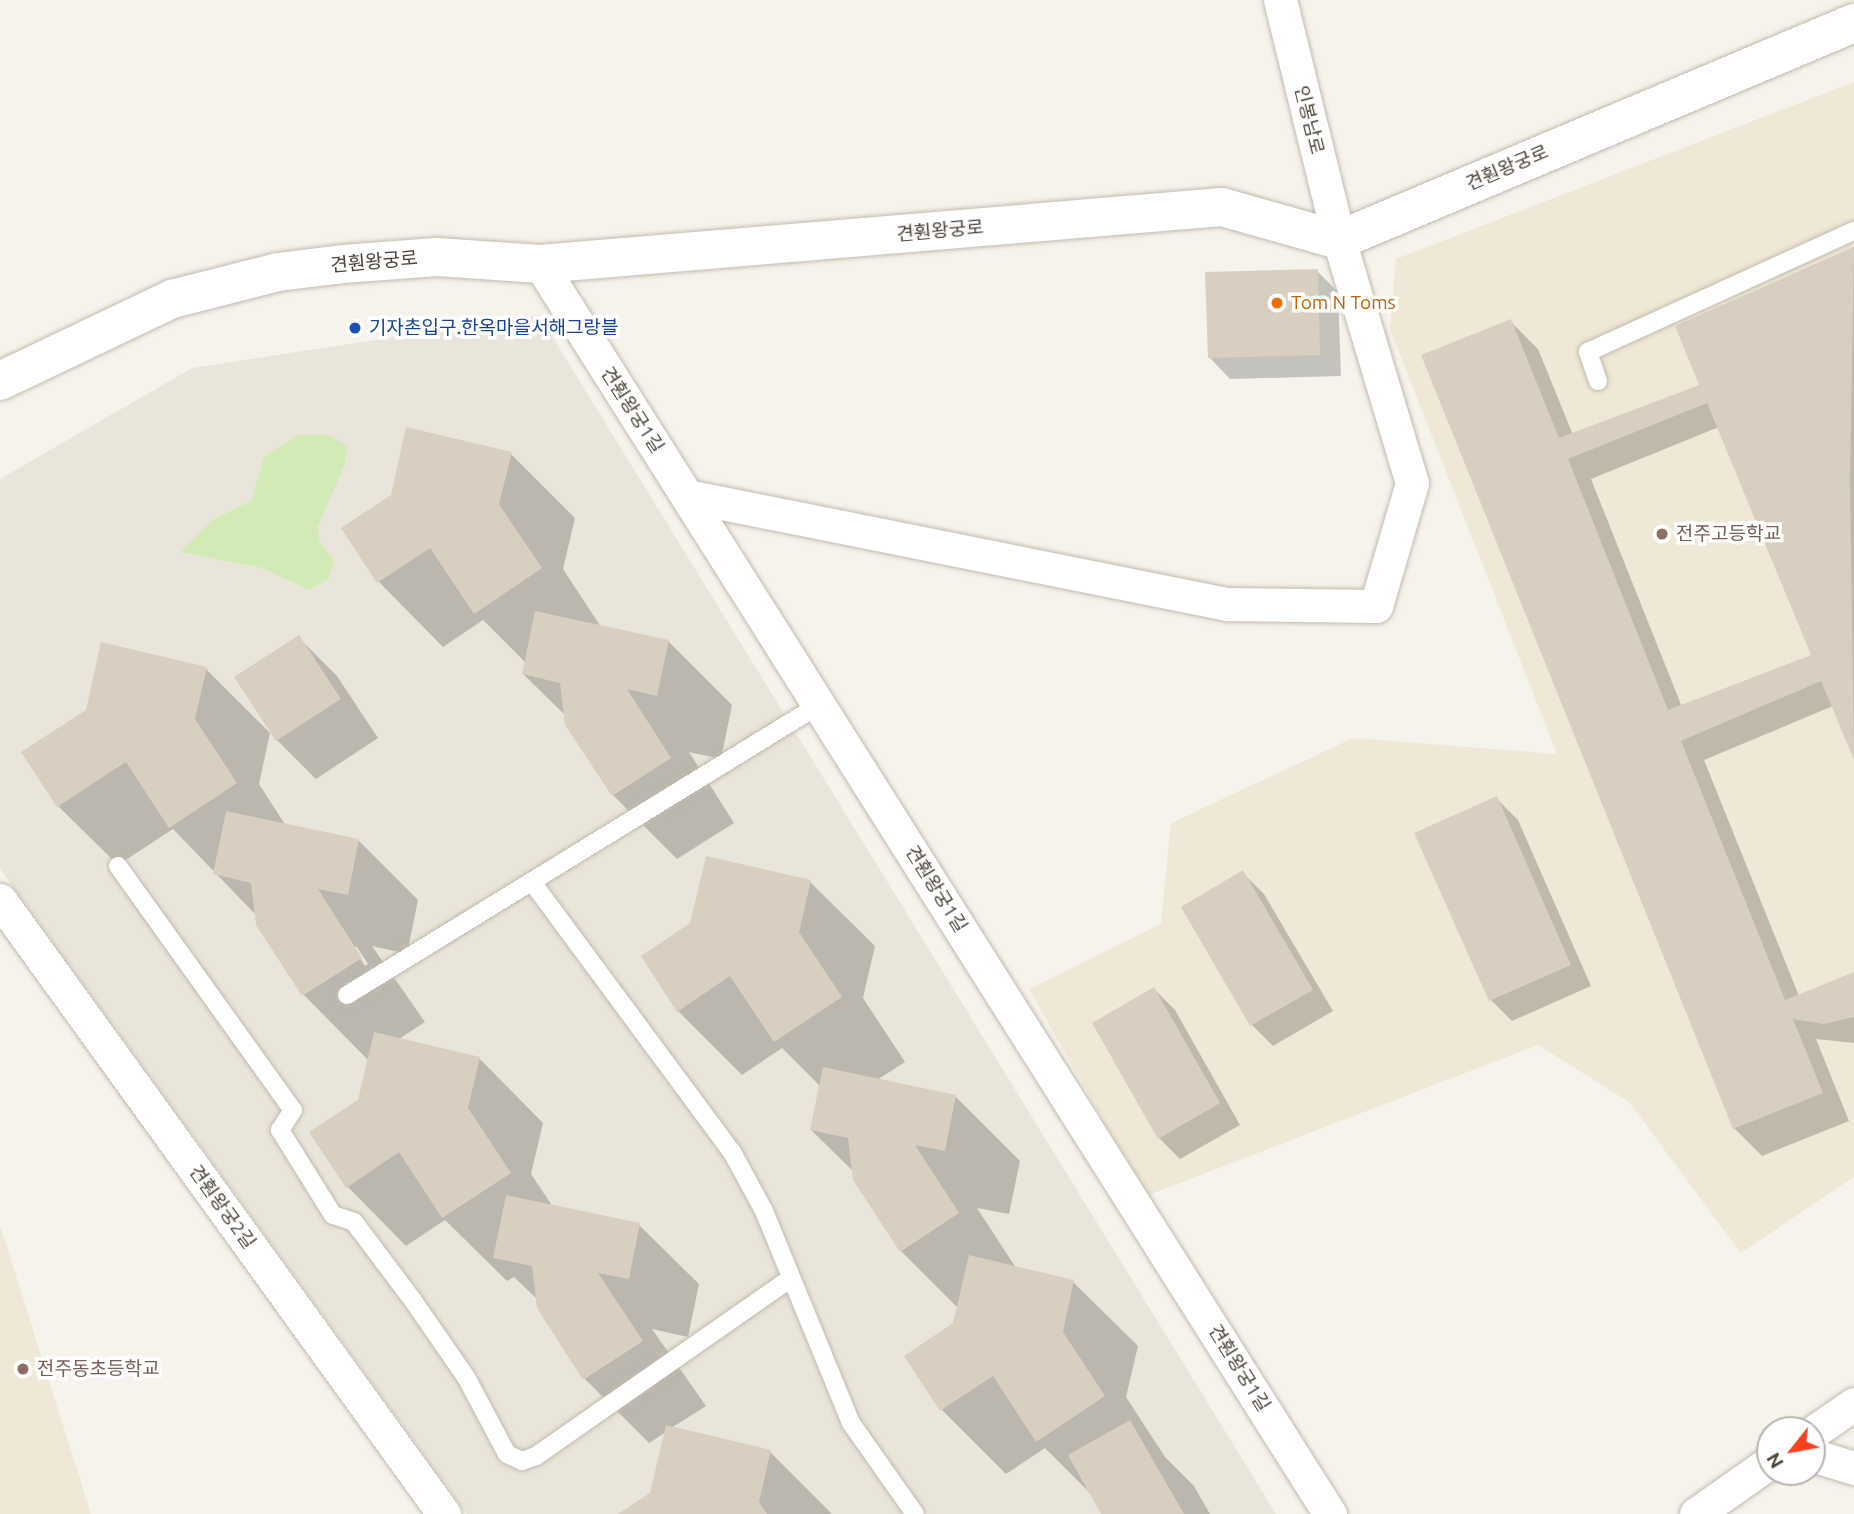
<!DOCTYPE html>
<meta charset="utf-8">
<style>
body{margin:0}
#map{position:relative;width:1854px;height:1514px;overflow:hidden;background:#f6f3ec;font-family:Ubuntu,"Noto Sans KR",sans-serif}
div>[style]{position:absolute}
.residential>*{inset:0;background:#eae5da}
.education>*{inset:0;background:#efe8d6}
.green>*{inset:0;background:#d2eab5}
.shadow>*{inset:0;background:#0003}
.building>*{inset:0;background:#d8cfc1}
.roads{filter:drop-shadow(0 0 2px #c2bbae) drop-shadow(0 0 2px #c2bbae)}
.service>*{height:18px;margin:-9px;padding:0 9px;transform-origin:9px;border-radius:9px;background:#fff}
.minor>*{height:33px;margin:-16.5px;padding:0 16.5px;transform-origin:16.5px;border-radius:16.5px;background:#fff}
.tertiary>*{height:38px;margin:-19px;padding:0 19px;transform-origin:19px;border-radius:19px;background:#fff}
.dots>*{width:19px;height:19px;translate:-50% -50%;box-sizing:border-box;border:4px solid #fff;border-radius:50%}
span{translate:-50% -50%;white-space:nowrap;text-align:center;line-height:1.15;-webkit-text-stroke:7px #fff;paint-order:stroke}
.street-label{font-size:19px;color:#4b4439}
.food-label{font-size:19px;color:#c56008}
.left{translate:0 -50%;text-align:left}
.transit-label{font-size:19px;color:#164399}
.education-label{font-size:19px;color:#785e54}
.north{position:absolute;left:1756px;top:1416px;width:70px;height:70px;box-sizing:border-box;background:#fff;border:2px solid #b7b4b0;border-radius:50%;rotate:239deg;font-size:19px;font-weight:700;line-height:28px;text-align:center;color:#4b4439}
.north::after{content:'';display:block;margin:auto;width:24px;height:32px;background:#fc3f1d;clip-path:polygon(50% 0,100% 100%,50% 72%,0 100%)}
</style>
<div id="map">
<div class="residential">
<i style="clip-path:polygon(539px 315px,1276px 1514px,467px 1514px,0 869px,0 479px,192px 368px)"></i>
</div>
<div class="education">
<i style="clip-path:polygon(1854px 82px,1854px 1177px,1741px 1253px,1629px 1102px,1538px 1045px,1146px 1196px,1029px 989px,1161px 924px,1171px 823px,1353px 738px,1557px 754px,1390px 329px,1396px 259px)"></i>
<i style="clip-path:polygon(0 1225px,91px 1514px,0 1514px)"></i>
</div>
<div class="green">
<i style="clip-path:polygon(298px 435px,328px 435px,347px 446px,345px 464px,318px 526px,319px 540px,335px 562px,328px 579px,309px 590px,263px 568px,181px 552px,211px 521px,252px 500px,264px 457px)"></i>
</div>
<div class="shadow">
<i style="clip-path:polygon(evenodd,1854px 247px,1854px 756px,1833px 706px,1704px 760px,1799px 996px,1854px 974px,1854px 1043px,1816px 1039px,1849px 1121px,1762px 1156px,1734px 1128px,1510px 321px,1538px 349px,1573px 435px,1702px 386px,1677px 327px,1854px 247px,1719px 427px,1813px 657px,1682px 707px,1591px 479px,1719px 427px)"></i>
<i style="clip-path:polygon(1317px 271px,1338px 292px,1341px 376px,1230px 379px,1209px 357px)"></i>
<i style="clip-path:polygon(511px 454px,575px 518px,563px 569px,601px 627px,668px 641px,732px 705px,721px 759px,689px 752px,734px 823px,677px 859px,613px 795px,566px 716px,523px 674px,526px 663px,483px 620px,443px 647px,379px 582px,343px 528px)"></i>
<i style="clip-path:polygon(298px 637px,337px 676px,378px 738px,316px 779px,277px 740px)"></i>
<i style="clip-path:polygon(evenodd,206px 669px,270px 733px,259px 784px,286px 826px,359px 841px,418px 900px,407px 954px,372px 946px,425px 1022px,399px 1039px,479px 1058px,543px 1123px,531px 1174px,553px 1207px,639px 1225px,699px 1284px,688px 1337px,652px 1329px,706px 1406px,671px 1428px,770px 1452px,832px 1514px,621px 1514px,652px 1494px,666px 1432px,649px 1443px,585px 1379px,538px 1300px,514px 1277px,507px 1281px,445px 1220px,406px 1246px,347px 1186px,369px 1061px,304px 995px,257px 916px,173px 829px,118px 865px,58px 806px,206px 669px,353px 947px,357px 947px,368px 964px,365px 966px,353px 947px)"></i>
<i style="clip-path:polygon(1497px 799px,1518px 820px,1591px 986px,1512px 1021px,1491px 1000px)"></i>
<i style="clip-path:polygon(1243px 873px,1264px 894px,1333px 1011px,1273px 1046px,1252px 1025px,1183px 907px)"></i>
<i style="clip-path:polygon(810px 882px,875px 946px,863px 998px,905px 1062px,877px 1080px,956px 1097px,1020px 1161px,1009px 1214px,977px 1208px,1016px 1268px,1073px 1282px,1138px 1346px,1126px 1397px,1165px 1457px,1194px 1486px,1210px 1514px,1103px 1514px,1092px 1495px,1045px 1448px,1006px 1474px,942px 1410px,958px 1308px,901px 1251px,854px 1172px,811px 1130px,820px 1086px,782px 1048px,742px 1075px,678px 1011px)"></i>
<i style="clip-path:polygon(1154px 989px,1175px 1010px,1240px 1125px,1180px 1159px,1159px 1138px)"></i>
</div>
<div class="building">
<i style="clip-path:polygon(evenodd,1854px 247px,1850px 482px,1854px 760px,1821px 681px,1681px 741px,1785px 1000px,1854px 972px,1854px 1017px,1824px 1024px,1793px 1019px,1823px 1093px,1733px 1129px,1421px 355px,1511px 319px,1559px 438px,1699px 385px,1675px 326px,1854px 247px,1707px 403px,1811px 655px,1668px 710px,1568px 459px,1707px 403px)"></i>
<i style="clip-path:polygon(1318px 269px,1320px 355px,1208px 358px,1205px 272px)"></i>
<i style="clip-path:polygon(406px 427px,512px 452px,499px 504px,542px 568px,474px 614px,430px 548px,377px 583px,341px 528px,391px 495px)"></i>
<i style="clip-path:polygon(535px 611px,669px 640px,657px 696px,627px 689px,671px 758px,612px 796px,565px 725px,560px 683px,522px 674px)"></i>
<i style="clip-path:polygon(299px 635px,341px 699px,276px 741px,234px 677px)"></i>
<i style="clip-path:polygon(101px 642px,207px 667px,195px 719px,237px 783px,169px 828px,126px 762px,57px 807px,21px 752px,86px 710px)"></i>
<i style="clip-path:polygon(1497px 796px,1571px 965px,1489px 1001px,1414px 833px)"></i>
<i style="clip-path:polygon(226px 811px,359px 839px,348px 895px,318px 889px,362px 958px,302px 996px,256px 925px,251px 883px,213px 874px)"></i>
<i style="clip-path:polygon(706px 856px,811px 880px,799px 932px,842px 997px,774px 1042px,730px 976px,677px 1012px,641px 956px,690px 923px)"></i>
<i style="clip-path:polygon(1243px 870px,1313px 990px,1250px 1026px,1181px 907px)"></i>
<i style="clip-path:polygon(1154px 987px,1220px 1103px,1158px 1139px,1092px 1023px)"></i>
<i style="clip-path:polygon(374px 1032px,480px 1057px,468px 1108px,511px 1173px,442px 1218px,399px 1152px,346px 1188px,309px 1132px,358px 1100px)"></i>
<i style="clip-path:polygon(823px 1067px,956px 1095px,945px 1151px,915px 1145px,959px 1213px,900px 1252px,853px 1180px,848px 1138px,810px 1130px)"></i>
<i style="clip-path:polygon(506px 1195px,640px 1223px,629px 1279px,598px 1273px,643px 1341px,583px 1380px,537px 1308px,532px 1266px,493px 1258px)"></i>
<i style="clip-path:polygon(969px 1255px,1074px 1280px,1063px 1332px,1105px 1396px,1036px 1442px,993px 1376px,940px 1411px,904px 1356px,953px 1323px)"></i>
<i style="clip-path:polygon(1130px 1420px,1184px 1514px,1101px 1514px,1068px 1455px)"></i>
<i style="clip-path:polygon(666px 1425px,771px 1450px,759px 1502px,767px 1514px,618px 1514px,650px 1493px)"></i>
</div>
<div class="roads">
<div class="service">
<i style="left:1598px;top:381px;width:31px;rotate:-109deg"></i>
<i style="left:1588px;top:352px;width:292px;rotate:-24.5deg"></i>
<i style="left:118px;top:866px;width:300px;rotate:54.4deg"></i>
<i style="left:293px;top:1110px;width:24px;rotate:123deg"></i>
<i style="left:280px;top:1130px;width:100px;rotate:58.1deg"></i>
<i style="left:333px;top:1215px;width:22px;rotate:18deg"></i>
<i style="left:354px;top:1222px;width:100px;rotate:53.1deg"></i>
<i style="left:414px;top:1302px;width:91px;rotate:55.3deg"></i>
<i style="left:466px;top:1377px;width:87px;rotate:62deg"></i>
<i style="left:507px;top:1454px;width:17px;rotate:25deg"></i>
<i style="left:522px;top:1461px;width:15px;rotate:-20deg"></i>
<i style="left:536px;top:1456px;width:310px;rotate:-34.9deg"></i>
<i style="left:532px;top:882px;width:336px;rotate:53.5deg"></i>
<i style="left:732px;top:1152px;width:67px;rotate:61.5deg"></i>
<i style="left:764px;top:1211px;width:229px;rotate:67.7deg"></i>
<i style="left:851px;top:1423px;width:111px;rotate:54.9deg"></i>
<i style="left:347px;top:995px;width:554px;rotate:-31.57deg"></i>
</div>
<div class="minor">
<i style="left:540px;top:264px;width:1479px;rotate:57.71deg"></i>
<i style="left:687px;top:496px;width:551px;rotate:11.31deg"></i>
<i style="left:1227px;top:604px;width:149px;rotate:0.8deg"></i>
<i style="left:1376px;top:606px;width:128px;rotate:-73.7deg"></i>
<i style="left:1412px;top:483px;width:254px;rotate:-106.7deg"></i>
<i style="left:1339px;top:240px;width:247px;rotate:-103.8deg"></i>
<i style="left:0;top:900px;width:758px;rotate:54.13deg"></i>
<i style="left:1812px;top:1433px;width:51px;rotate:-34.6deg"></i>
<i style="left:1812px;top:1455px;width:44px;rotate:17.2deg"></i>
<i style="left:1696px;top:1514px;width:90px;rotate:-35.1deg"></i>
</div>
<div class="tertiary">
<i style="left:0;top:381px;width:191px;rotate:-25.5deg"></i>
<i style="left:172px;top:299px;width:109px;rotate:-14.3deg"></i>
<i style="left:278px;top:272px;width:65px;rotate:-7deg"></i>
<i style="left:343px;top:264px;width:94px;rotate:-4.3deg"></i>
<i style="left:437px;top:257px;width:103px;rotate:3.9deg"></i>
<i style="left:540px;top:264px;width:684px;rotate:-4.78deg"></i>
<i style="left:1222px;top:207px;width:122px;rotate:15.8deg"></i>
<i style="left:1339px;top:240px;width:559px;rotate:-22.85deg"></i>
</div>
</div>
<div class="dots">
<i style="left:1277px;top:303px;background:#e8710a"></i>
<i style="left:355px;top:328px;background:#1a4fb4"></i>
<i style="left:1662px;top:534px;background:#8d6e63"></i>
<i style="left:23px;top:1369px;background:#8d6e63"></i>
</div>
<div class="street-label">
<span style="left:1309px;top:120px;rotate:76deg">인봉남로</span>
<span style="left:1507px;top:168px;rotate:-23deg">견훤왕궁로</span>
<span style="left:940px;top:231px;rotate:-5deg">견훤왕궁로</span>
<span style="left:374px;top:262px;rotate:-5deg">견훤왕궁로</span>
<span style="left:632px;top:410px;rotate:57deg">견훤왕궁1길</span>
<span style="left:936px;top:889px;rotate:58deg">견훤왕궁1길</span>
<span style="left:222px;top:1207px;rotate:54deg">견훤왕궁2길</span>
<span style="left:1239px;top:1368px;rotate:58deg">견훤왕궁1길</span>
</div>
<div class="food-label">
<span class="left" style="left:1291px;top:303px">Tom N Toms</span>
</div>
<div class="transit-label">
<span class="left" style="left:369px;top:328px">기자촌입구.한옥마을서해그랑블</span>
</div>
<div class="education-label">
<span class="left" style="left:1676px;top:534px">전주고등학교</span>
<span class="left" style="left:37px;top:1369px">전주동초등학교</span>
</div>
<div class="north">N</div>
</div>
